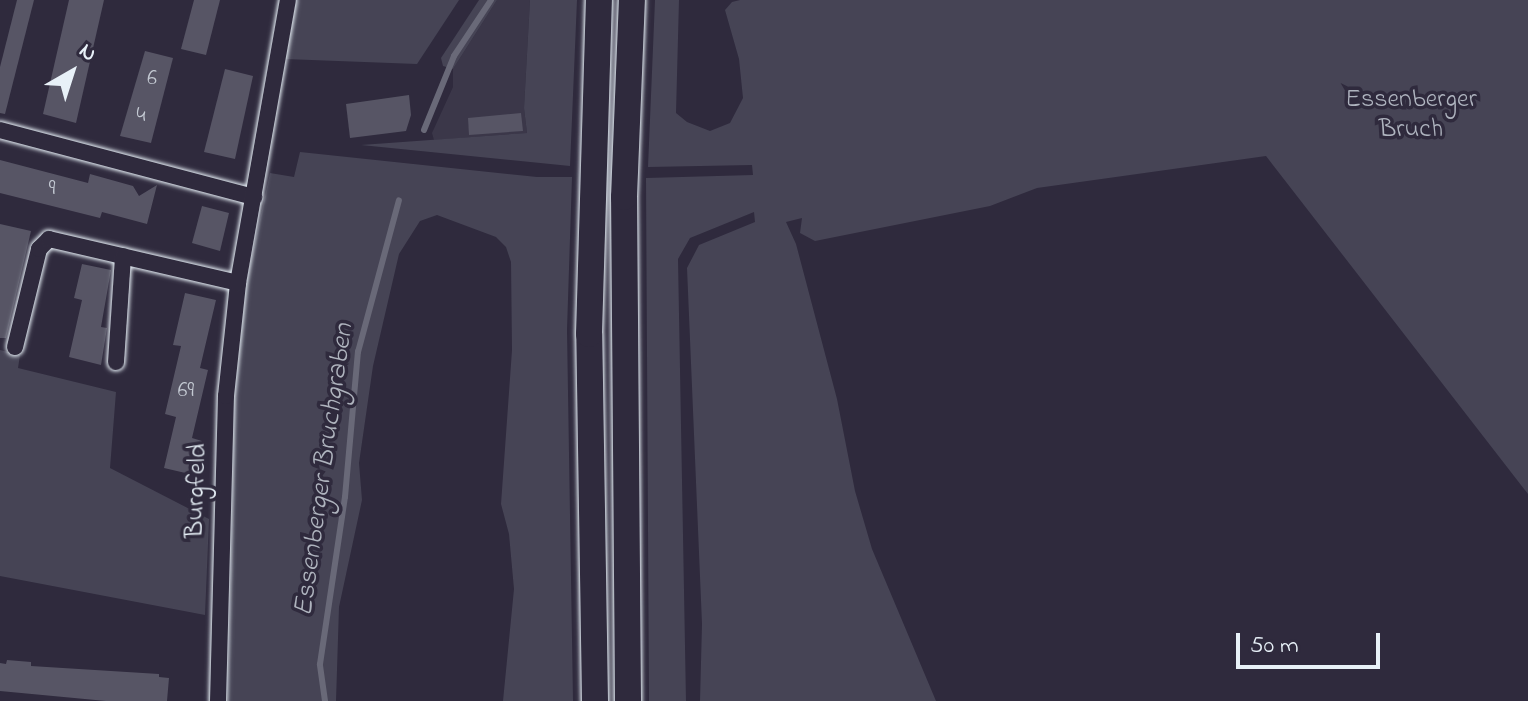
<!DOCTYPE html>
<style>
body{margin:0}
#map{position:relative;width:1528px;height:701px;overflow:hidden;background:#2f2a3d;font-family:"Indie Flower",sans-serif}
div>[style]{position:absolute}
.built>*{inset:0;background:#3b3749}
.green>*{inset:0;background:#464455}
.stream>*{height:6px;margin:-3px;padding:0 3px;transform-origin:3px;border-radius:3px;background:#696978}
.building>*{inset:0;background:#575565}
.roads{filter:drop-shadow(0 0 2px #e8f1f8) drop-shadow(0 0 2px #e8f1f8)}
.minor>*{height:16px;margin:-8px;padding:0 8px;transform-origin:8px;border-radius:8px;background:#2f2a3d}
.trunk>*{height:26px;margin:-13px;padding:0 13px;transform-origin:13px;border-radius:13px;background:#2f2a3d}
span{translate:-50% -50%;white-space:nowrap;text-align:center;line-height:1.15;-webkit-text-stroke:7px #2f2a3d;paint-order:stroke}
.number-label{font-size:22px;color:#c4cad3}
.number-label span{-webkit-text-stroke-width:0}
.park-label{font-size:26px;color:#afb4bf}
.street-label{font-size:26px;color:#e8f1f8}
.water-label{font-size:28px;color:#afb4be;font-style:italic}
.north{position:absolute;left:32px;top:32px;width:80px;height:80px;-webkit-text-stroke:6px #2f2a3d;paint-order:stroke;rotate:39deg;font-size:22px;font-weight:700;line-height:32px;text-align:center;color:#e8f1f8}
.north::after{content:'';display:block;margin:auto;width:28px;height:36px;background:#e8f1f8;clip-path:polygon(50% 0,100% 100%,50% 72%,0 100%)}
.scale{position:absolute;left:1236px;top:633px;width:144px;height:36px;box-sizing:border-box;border:4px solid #e8f1f8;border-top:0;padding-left:10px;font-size:24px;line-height:28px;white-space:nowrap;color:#e8f1f8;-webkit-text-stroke:6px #2f2a3d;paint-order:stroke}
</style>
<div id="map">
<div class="built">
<i style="clip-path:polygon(497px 0,530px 0,524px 108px,527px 133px,434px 140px,432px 133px,453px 87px,453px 69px)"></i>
</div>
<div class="green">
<i style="clip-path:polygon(296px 0,459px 0,417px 64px,285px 59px)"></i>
<i style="clip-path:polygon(479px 0,497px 0,453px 69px,443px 66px,441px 58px)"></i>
<i style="clip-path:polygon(530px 0,577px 0,570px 166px,361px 145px,527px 133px,524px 108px)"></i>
<i style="clip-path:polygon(655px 0,679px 0,676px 113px,687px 122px,710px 131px,730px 123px,743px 98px,739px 59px,725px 10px,732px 2px,740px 0,1528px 0,1528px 494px,1266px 156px,1037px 188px,990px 206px,815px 241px,800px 233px,802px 218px,786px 222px,796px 244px,837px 399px,855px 491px,872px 549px,936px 701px,700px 701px,702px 624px,687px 268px,699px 245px,755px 222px,754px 212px,690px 238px,678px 259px,686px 701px,649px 701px,646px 178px,753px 175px,752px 165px,648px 167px)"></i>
<i style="clip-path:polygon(300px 152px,537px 177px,572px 177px,567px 330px,573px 701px,503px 701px,514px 589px,509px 534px,501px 504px,512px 350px,511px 262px,506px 247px,496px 237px,437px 215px,420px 221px,399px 254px,373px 366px,359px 463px,362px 500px,339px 607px,336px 701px,228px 701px,235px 394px,247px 280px,270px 173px,294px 177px)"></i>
<i style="clip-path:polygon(0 350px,20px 355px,18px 368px,116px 392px,110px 468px,209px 519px,205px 615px,0 576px)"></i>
</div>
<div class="stream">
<i style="left:424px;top:130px;width:80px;rotate:-67.9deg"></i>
<i style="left:454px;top:56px;width:67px;rotate:-56.5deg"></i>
<i style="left:325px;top:701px;width:37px;rotate:-98deg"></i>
<i style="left:320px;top:664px;width:169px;rotate:-81.5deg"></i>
<i style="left:345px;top:497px;width:146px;rotate:-84.9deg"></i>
<i style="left:358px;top:352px;width:157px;rotate:-74.9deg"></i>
</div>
<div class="building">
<i style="clip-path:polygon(17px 0,34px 0,5px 114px,0 113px,0 67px)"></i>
<i style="clip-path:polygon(69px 0,104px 0,76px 123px,43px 114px)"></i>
<i style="clip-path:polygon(194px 0,220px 0,206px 55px,181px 49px)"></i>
<i style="clip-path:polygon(145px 51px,173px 58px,151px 143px,120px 136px)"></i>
<i style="clip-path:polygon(225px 69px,253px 76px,235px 159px,204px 152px)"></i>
<i style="clip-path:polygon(409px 95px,411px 115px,406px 131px,350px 138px,346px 104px)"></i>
<i style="clip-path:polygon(521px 113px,523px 131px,469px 135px,468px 118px)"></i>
<i style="clip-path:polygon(0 160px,88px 183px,90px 174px,133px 186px,139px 196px,157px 185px,147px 224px,102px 212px,100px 218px,0 193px)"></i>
<i style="clip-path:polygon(202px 206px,229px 213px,220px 251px,192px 243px)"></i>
<i style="clip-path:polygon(0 224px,31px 231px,6px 338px,0 338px)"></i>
<i style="clip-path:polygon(82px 264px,111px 270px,101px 327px,107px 328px,101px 365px,69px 357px,82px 300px,74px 298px)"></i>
<i style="clip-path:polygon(185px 293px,216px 300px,200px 368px,208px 370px,192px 438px,202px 441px,194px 475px,164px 468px,176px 417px,165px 414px,181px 346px,173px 345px)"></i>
<i style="clip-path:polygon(7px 660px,31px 662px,31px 666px,159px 674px,159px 677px,169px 678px,167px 701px,106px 701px,0 691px,0 663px,6px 664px)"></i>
</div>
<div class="roads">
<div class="minor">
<i style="left:0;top:130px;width:263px;rotate:14.8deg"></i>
<i style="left:15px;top:347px;width:101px;rotate:-76.2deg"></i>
<i style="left:39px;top:249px;width:14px;rotate:-45deg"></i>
<i style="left:49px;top:239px;width:194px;rotate:13.1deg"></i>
<i style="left:116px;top:362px;width:106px;rotate:-86.2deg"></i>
<i style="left:218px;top:701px;width:305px;rotate:-88.5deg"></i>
<i style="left:226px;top:396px;width:114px;rotate:-83.9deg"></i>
<i style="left:238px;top:283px;width:287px;rotate:-80deg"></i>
</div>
<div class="trunk">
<i style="left:595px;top:701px;width:367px;rotate:-90.9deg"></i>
<i style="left:589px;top:334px;width:334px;rotate:-88.3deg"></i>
<i style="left:628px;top:701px;width:504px;rotate:-90.45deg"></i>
<i style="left:624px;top:197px;width:197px;rotate:-87.7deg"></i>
</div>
</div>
<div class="number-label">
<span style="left:152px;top:80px">6</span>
<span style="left:141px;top:117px">4</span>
<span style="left:52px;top:190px">9</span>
<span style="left:186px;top:392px">69</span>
</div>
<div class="park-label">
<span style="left:1411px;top:116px">Essenberger<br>Bruch</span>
</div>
<div class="street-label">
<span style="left:198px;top:491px;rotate:-88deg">Burgfeld</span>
</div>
<div class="water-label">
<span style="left:325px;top:470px;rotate:-82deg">Essenberger Bruchgraben</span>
</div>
<div class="north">N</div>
<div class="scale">50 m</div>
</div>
